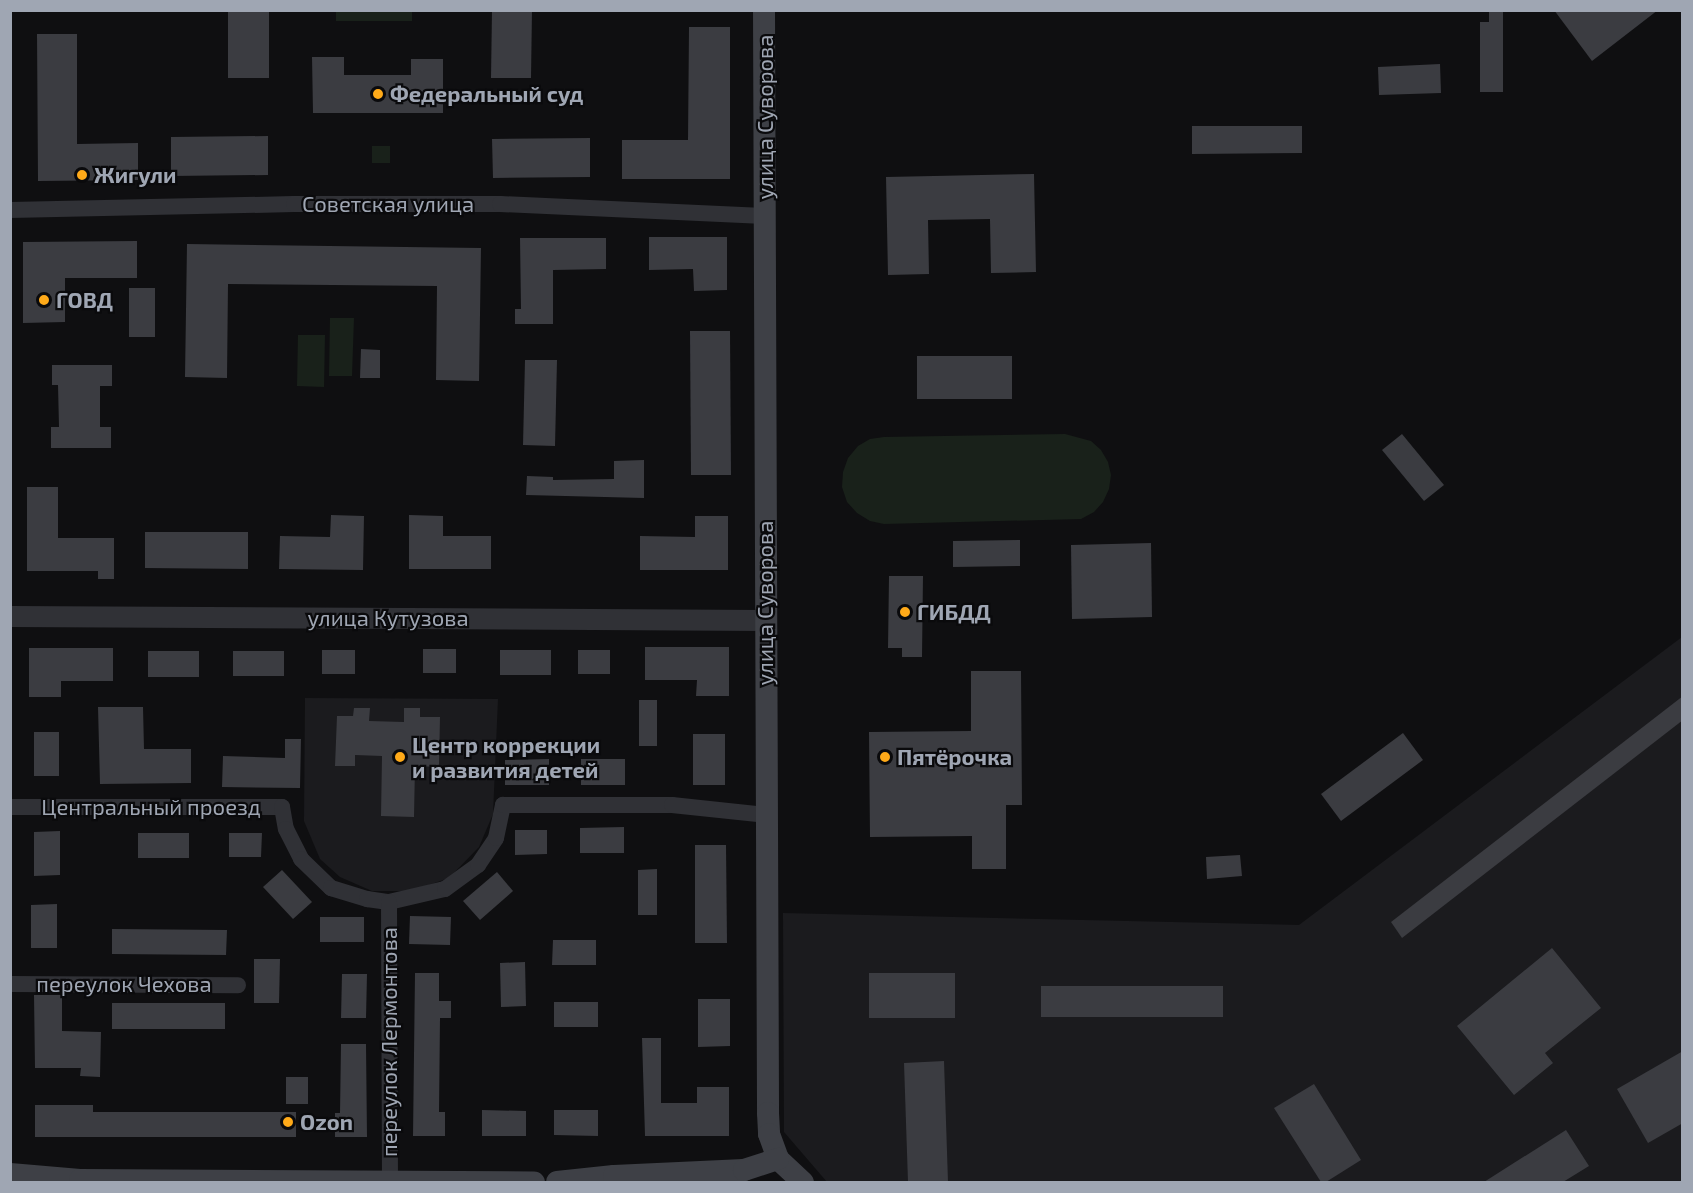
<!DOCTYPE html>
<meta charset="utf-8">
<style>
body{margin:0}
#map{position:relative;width:1693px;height:1193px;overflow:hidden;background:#0f0f11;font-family:"Exo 2",sans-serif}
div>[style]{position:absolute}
.built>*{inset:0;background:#1b1b1e}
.green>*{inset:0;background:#19211a}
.building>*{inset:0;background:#3b3c41}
.minor>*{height:16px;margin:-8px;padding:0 8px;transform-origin:8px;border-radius:8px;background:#303136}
.tertiary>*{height:21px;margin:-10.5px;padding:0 10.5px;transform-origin:10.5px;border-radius:10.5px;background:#303136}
.secondary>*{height:22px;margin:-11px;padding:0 11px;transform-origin:11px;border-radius:11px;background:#3e4046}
.dots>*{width:16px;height:16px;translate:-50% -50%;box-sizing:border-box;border:3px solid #0a0a0c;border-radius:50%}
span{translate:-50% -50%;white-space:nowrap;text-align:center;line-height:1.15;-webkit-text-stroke:4.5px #0a0a0c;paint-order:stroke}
.poi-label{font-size:22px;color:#9fa6b3;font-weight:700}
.left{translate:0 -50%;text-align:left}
.street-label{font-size:22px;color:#9fa6b3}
.frame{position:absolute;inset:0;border:12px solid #9fa6b3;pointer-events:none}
</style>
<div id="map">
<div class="built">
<i style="clip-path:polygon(1682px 637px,1682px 1182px,827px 1182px,784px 1132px,783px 913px,1299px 925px)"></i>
<i style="clip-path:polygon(305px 698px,498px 699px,493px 814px,479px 847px,449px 878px,411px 891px,372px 891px,340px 877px,320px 859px,304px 821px)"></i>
</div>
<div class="green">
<i style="clip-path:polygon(336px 11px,412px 11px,412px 21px,336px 21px)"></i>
<i style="clip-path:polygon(372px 146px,390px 146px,390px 163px,372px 163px)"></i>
<i style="clip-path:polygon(330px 318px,354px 318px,352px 376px,329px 376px)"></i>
<i style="clip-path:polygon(298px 335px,325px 335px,324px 387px,297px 386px)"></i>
<i style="clip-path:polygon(1065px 434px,1091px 441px,1101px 450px,1108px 462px,1111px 475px,1109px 489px,1103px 502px,1094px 512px,1081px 519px,884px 524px,870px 521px,857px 513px,847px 502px,842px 487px,843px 472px,848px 458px,858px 446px,870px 439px,884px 437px)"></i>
</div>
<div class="building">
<i style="clip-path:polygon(228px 10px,269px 10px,269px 78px,228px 78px)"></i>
<i style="clip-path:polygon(492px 10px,532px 10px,531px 78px,491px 78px)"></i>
<i style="clip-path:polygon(1489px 10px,1503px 10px,1503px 92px,1480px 92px,1480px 22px,1489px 22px)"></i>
<i style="clip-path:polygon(1554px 10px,1658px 10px,1592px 61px)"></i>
<i style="clip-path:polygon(689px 27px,730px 27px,730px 179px,622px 179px,622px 140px,688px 140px)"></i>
<i style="clip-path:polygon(37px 34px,77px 34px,77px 144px,138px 143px,138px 180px,38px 181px)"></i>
<i style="clip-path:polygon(312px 57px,344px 57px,344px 75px,411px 75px,411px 59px,443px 59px,443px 113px,313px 113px)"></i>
<i style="clip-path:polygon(1440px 64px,1441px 93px,1379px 95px,1378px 67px)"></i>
<i style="clip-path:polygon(1192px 126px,1302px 126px,1302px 153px,1192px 154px)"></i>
<i style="clip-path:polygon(268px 136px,268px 175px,171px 176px,171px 137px)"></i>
<i style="clip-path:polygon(590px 138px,590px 177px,493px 178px,492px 139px)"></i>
<i style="clip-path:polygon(1034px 174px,1036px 272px,991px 273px,990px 219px,928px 220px,929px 274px,888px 275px,886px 177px)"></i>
<i style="clip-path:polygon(649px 237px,727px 237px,727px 290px,694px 291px,693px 269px,649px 270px)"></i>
<i style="clip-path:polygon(520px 238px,606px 238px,606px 269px,553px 270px,553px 324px,515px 324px,515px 309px,521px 309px)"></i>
<i style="clip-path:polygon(137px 241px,137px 278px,65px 278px,65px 322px,23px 323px,23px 242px)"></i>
<i style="clip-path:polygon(187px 244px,481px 248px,479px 381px,436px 380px,437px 286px,228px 284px,227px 378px,185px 377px)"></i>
<i style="clip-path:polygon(129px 288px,155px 288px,155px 337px,129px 337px)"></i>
<i style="clip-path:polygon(690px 331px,730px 331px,731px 475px,691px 475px)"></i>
<i style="clip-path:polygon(361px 349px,380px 350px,380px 378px,360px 378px)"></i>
<i style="clip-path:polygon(917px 356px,1012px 356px,1012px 399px,917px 399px)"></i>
<i style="clip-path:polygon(525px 360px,557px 360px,555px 446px,523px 445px)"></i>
<i style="clip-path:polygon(52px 365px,112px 365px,112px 386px,100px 386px,100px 427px,111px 427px,111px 448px,51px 448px,51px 427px,59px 427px,58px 385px,52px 385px)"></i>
<i style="clip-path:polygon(1402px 434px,1444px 485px,1424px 501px,1382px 450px)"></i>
<i style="clip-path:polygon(644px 460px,644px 498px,526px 495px,527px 476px,553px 477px,553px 480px,614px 479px,614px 461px)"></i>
<i style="clip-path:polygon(27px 487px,58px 487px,58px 538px,114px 538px,114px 579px,98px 579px,98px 571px,27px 571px)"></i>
<i style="clip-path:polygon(331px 515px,364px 516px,363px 570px,279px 569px,280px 536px,330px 537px)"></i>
<i style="clip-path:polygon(409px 515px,443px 516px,443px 536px,491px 536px,491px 569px,409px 569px)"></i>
<i style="clip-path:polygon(695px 516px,728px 516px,728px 570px,640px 570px,640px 536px,695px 537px)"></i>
<i style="clip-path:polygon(145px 532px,248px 532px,248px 569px,145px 568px)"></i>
<i style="clip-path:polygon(1020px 540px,1020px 566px,953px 567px,953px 541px)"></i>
<i style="clip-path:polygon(1151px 543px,1152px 617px,1072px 619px,1071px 545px)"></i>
<i style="clip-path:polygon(889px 576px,923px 576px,922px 657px,902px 657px,902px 648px,888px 648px)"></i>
<i style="clip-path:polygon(645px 647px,729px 647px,729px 696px,696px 696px,697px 680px,645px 680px)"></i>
<i style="clip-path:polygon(29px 648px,113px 648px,113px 681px,61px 681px,61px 697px,29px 697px)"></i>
<i style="clip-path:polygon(423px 649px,456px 649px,456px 673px,423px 673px)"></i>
<i style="clip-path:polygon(322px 650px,355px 650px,355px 674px,322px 674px)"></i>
<i style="clip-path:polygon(500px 650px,551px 650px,551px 675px,500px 675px)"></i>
<i style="clip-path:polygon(578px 650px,610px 650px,610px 674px,578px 674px)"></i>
<i style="clip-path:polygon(148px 651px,199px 651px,199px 677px,148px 677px)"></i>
<i style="clip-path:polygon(233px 651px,284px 651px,284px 676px,233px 676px)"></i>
<i style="clip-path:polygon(971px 671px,1021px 671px,1022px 805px,1006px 805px,1006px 869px,972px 869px,972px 836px,870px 837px,869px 732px,971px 731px)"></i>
<i style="clip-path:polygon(1683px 696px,1683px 720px,1402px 938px,1391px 922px)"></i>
<i style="clip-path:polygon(639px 700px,657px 700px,657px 746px,639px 746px)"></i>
<i style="clip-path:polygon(98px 707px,143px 707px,144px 749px,191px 749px,191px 783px,100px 784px)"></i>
<i style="clip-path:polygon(354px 708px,370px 708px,369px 721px,404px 722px,404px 708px,420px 708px,420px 717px,440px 717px,439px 767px,415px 766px,414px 817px,381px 816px,382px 756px,355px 755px,355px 766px,335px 766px,337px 716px,353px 716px)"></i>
<i style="clip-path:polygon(34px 732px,59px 732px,59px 776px,34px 776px)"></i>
<i style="clip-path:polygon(1403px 733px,1423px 760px,1341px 821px,1321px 794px)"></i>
<i style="clip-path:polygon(693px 734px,725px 734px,725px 785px,693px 785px)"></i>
<i style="clip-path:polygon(285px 739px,301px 739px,300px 788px,222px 787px,223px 756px,285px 758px)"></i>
<i style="clip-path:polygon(549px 759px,549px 785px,505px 785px,505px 760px)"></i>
<i style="clip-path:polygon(581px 759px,625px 759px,625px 785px,581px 785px)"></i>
<i style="clip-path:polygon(624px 827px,624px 853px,580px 853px,580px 828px)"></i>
<i style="clip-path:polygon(515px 830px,547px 830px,547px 854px,515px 855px)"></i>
<i style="clip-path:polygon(60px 831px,60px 875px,34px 876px,34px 832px)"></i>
<i style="clip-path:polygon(138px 833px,189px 833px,189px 858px,138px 858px)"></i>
<i style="clip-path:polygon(229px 833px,262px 833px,261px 857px,229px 857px)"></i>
<i style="clip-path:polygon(695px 845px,726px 845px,727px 943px,695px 943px)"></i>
<i style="clip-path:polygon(1240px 855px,1242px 876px,1207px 879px,1206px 857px)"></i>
<i style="clip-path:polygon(657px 869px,657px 915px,638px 915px,638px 870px)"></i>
<i style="clip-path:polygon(282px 870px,312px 902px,293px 919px,263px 887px)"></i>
<i style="clip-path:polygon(497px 872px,513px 891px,480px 920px,463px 901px)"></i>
<i style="clip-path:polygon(57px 904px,57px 948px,31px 948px,31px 905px)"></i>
<i style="clip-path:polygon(410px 916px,451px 917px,450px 945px,409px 944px)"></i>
<i style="clip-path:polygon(320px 917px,364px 917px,364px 942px,320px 942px)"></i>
<i style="clip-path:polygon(112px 929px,227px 930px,226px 955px,112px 954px)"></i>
<i style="clip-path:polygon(553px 940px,596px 940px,596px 965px,552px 965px)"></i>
<i style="clip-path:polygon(1552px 948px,1601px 1008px,1545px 1053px,1553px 1063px,1514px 1095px,1457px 1026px)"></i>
<i style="clip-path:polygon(254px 959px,280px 959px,279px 1003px,254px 1003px)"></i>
<i style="clip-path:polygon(525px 962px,526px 1006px,501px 1007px,500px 963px)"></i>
<i style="clip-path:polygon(415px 973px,439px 973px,439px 1001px,451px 1001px,451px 1018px,440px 1018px,439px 1112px,445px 1112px,445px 1136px,413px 1136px)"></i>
<i style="clip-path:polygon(869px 973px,955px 973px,955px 1018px,869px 1018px)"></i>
<i style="clip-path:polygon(342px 974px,367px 974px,366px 1018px,341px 1018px)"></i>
<i style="clip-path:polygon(1041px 986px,1223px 986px,1223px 1017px,1041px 1017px)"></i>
<i style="clip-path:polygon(34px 995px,62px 995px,62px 1031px,101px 1032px,100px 1077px,80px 1076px,81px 1068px,35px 1068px)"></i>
<i style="clip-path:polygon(698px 999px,730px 999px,730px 1046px,698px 1047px)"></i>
<i style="clip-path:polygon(554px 1002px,598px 1002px,598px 1027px,554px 1027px)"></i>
<i style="clip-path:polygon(112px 1003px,225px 1003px,225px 1029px,112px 1029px)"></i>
<i style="clip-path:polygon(642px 1038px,661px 1038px,661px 1103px,697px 1103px,697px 1087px,729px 1087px,729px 1136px,645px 1136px)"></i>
<i style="clip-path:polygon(341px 1044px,366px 1044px,367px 1137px,335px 1137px,335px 1113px,340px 1113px)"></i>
<i style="clip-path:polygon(1683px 1051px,1683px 1123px,1648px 1143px,1617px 1089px)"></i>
<i style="clip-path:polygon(944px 1061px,948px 1182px,908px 1182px,904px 1063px)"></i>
<i style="clip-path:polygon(286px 1077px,308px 1077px,308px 1104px,286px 1104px)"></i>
<i style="clip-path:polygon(1314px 1084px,1361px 1160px,1326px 1182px,1321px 1182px,1274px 1108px)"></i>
<i style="clip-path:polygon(35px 1105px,93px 1105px,93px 1112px,296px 1112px,296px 1137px,35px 1137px)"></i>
<i style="clip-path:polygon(482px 1110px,526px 1111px,526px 1136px,482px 1136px)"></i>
<i style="clip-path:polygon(554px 1110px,598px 1110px,598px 1136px,554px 1135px)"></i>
<i style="clip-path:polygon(1566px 1130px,1589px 1166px,1563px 1182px,1484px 1182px)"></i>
</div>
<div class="minor">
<i style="left:10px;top:210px;width:284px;rotate:-1.2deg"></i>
<i style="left:294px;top:204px;width:206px"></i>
<i style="left:500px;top:204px;width:266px;rotate:2.6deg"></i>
<i style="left:10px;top:807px;width:272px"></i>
<i style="left:282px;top:807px;width:22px;rotate:80deg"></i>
<i style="left:286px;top:829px;width:34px;rotate:63deg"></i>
<i style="left:301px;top:859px;width:42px;rotate:44deg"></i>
<i style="left:331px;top:888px;width:38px;rotate:17deg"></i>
<i style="left:367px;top:899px;width:22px;rotate:8deg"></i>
<i style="left:389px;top:902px;width:57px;rotate:-13.1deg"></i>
<i style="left:445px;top:889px;width:41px;rotate:-36deg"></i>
<i style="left:478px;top:865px;width:32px;rotate:-56deg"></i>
<i style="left:496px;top:838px;width:34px;rotate:-78deg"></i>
<i style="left:503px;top:805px;width:169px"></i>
<i style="left:672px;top:805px;width:96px;rotate:6deg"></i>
<i style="left:389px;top:902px;width:279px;rotate:89.8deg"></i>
<i style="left:10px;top:984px;width:228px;rotate:0.3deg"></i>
</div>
<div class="tertiary">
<i style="left:10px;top:616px;width:755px;rotate:0.3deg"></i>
</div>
<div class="secondary">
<i style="left:764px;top:10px;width:1103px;rotate:89.79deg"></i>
<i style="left:768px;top:1113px;width:21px;rotate:87deg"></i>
<i style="left:769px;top:1134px;width:27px;rotate:70deg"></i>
<i style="left:778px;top:1159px;width:34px;rotate:43deg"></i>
<i style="left:10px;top:1174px;width:70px;rotate:4.9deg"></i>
<i style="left:80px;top:1180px;width:454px;rotate:0.3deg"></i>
<i style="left:557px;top:1182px;width:57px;rotate:-6deg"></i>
<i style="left:614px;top:1176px;width:130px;rotate:-2.6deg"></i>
<i style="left:744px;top:1170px;width:36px;rotate:-18deg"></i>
</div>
<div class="dots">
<i style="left:378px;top:94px;background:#ffaa19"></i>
<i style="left:82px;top:175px;background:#ffaa19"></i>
<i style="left:44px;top:300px;background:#ffaa19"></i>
<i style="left:905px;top:612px;background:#ffaa19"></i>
<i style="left:400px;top:757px;background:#ffaa19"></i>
<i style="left:885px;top:757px;background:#ffaa19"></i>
<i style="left:288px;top:1122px;background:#ffaa19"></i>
</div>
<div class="poi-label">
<span class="left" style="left:390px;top:94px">Федеральный суд</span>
<span class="left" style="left:94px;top:175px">Жигули</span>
<span class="left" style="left:56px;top:300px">ГОВД</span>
<span class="left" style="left:917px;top:612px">ГИБДД</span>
<span class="left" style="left:412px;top:757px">Центр коррекции<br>и развития детей</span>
<span class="left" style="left:897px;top:757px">Пятёрочка</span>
<span class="left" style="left:300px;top:1122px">Ozon</span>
</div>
<div class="street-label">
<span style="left:765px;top:117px;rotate:-90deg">улица Суворова</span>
<span style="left:388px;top:204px">Советская улица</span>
<span style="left:765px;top:603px;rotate:-90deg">улица Суворова</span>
<span style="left:388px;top:618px">улица Кутузова</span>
<span style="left:151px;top:807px">Центральный проезд</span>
<span style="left:124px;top:984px">переулок Чехова</span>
<span style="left:389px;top:1042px;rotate:-90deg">переулок Лермонтова</span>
</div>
<div class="frame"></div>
</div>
